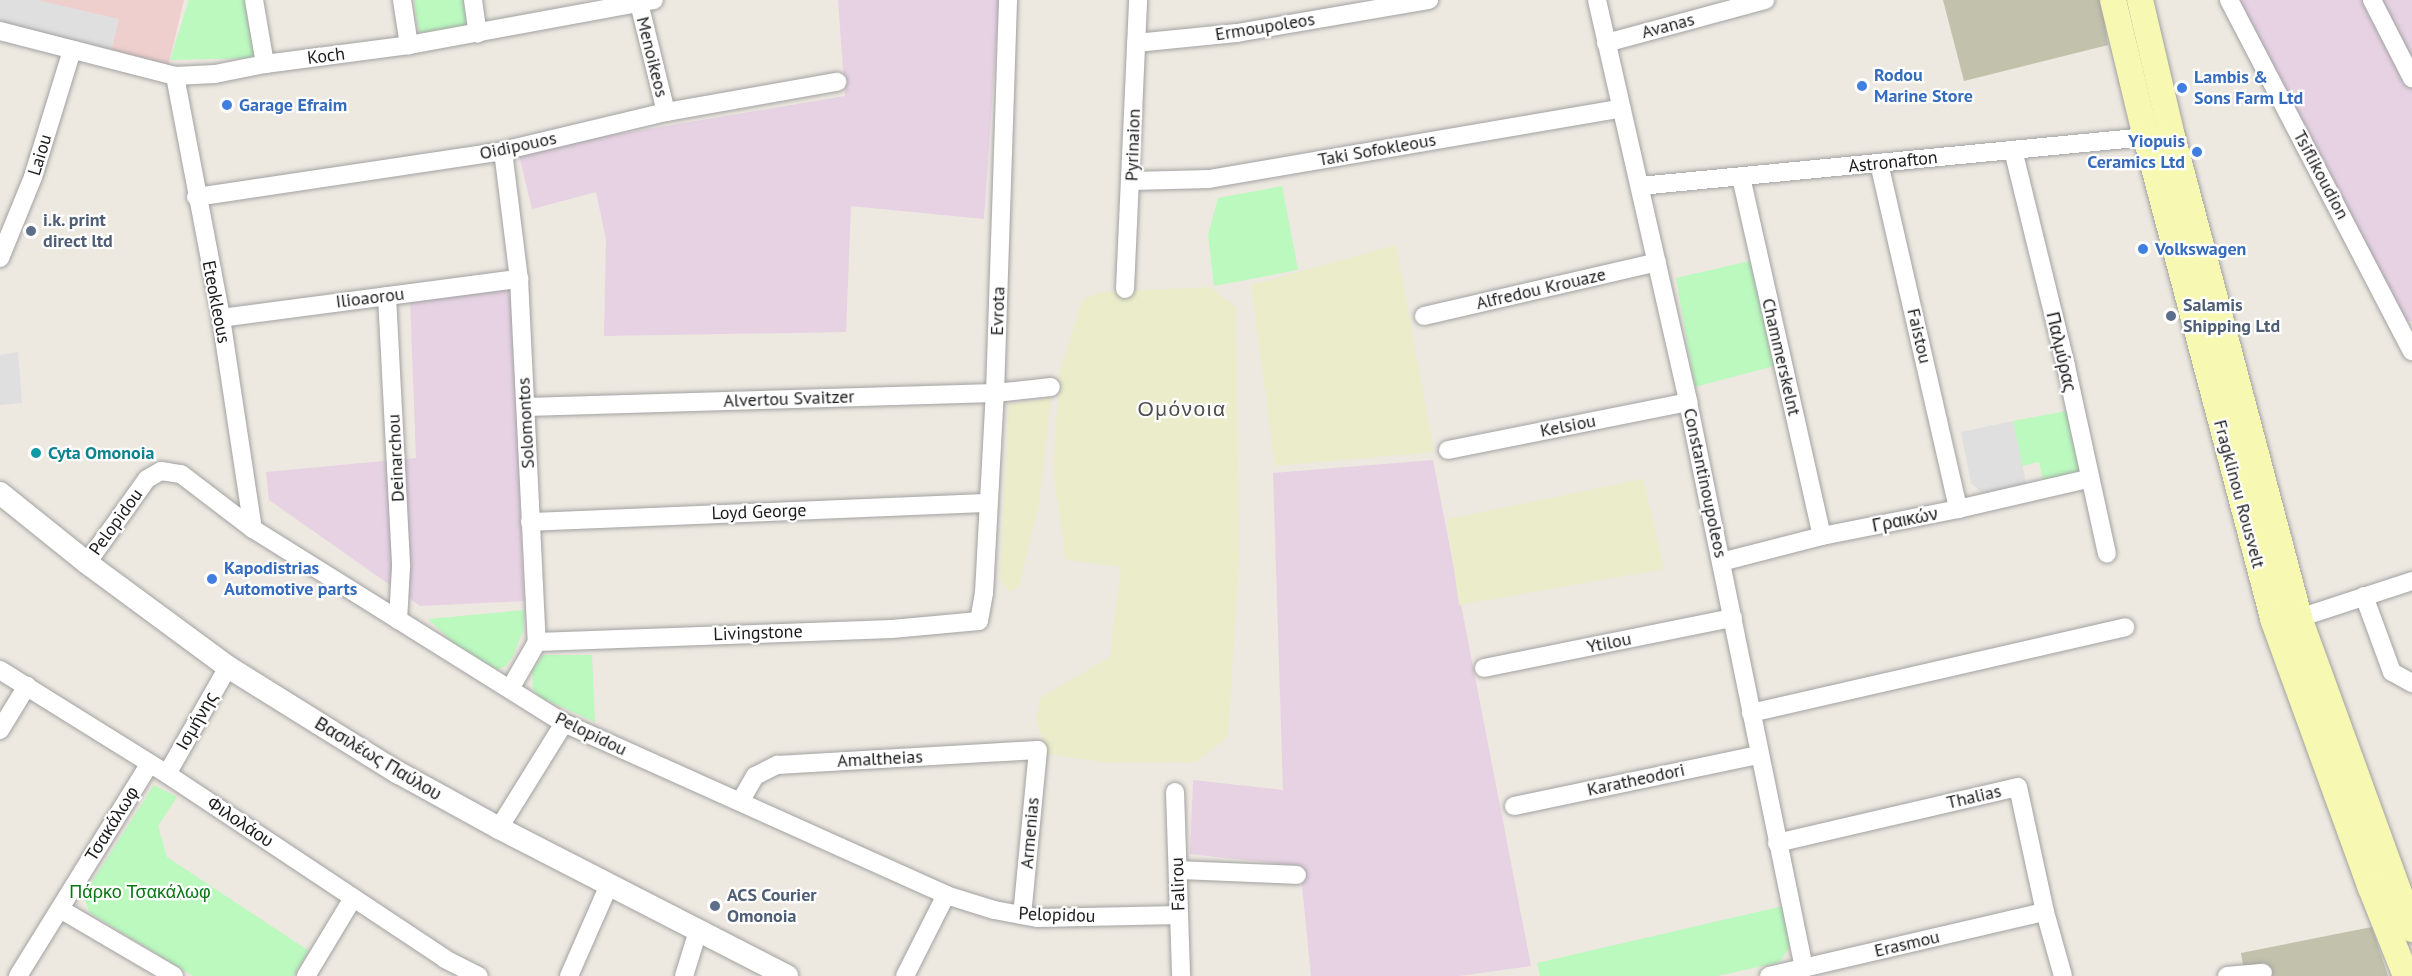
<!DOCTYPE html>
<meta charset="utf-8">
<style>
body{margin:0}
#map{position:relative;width:2412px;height:976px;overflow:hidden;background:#ede8e0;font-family:"PT Sans",sans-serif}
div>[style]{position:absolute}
.commercial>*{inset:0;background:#efcfce}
.industrial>*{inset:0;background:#e6d2e3}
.construction>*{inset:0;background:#c1c1ac}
.farmland>*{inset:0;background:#eaecca}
.park>*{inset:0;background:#bbf9bf}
.parking>*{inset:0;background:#dfdfdf}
.roads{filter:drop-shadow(0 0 2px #a2a2a2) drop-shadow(0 0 2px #a2a2a2)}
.minor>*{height:18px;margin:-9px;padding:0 9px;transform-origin:9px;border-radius:9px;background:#fff}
.tertiary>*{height:22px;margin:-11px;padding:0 11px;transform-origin:11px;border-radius:11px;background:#fff}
.secondary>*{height:26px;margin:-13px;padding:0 13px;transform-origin:13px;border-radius:13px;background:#f7f9b2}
.dots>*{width:16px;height:16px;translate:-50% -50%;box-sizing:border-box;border:3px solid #fff;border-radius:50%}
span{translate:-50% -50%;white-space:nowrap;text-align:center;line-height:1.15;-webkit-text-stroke:4.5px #fff;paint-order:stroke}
.street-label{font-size:18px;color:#1b1b1b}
.shop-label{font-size:18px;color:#366cbe;font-weight:700}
.left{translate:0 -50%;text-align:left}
.right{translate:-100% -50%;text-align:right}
.service-label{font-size:18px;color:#4e5e75;font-weight:700}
.culture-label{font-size:18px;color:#0d838f;font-weight:700}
.park-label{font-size:18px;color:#0a7712}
.quarter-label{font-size:21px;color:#4e4e4e;letter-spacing:1.5px}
</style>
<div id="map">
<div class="commercial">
<i style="clip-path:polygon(0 0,184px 0,168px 67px,0 27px)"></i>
</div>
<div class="industrial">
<i style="clip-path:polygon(838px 0,999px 0,984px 219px,851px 206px,846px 332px,604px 336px,606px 239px,596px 192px,532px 209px,518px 151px,845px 96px)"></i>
<i style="clip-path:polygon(2236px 0,2412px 0,2412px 321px,2407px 322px)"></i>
<i style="clip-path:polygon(512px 289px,524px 601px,420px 606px,269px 500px,266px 472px,416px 458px,410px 297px)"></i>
<i style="clip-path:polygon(1433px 460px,1531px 966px,1459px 976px,1311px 976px,1300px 866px,1190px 854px,1193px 780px,1283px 790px,1273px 473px)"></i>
</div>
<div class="construction">
<i style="clip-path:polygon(1943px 0,2101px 0,2108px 45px,1964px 81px)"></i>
<i style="clip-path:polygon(2372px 927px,2388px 976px,2245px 976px,2241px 953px)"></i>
</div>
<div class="farmland">
<i style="clip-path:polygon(1396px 245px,1434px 452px,1275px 466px,1251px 285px)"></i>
<i style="clip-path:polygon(1210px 287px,1236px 307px,1239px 560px,1228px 736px,1196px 762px,1109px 763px,1048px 754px,1036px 720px,1041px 697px,1110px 657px,1121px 567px,1066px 560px,1053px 471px,1060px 371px,1083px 299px,1102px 292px)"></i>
<i style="clip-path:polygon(1051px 398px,1039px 504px,1019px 587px,1009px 592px,1000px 579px,1009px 404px)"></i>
<i style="clip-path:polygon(1643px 479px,1664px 569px,1459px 605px,1447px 519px)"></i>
</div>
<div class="park">
<i style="clip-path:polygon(189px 0,248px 0,258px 58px,170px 60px)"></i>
<i style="clip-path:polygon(414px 0,466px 0,470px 25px,419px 33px)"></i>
<i style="clip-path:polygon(1282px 186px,1298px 270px,1214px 286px,1208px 235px,1218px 198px)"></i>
<i style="clip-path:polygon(1754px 260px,1778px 365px,1695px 387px,1676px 278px)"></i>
<i style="clip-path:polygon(2071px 410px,2080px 464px,2077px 473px,2044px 485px,2039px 462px,2022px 466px,2013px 421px)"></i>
<i style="clip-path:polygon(525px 610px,523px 631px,513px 656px,505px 667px,497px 669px,457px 646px,428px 619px)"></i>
<i style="clip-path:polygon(543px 655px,592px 655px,595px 722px,540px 697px,533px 689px,532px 671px)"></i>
<i style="clip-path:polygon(154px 785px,177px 797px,158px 826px,167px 857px,309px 951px,294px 976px,193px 976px,90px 913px,85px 900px,88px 888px)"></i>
<i style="clip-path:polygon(1783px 906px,1791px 944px,1780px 962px,1717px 976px,1540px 976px,1537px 963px)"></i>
</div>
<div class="parking">
<i style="clip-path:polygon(0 0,37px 0,119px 19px,111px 52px,0 25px)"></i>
<i style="clip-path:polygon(18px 352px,22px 403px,0 405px,0 355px)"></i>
<i style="clip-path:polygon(2013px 421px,2027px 487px,1989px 495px,1982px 493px,1971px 483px,1961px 432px)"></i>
</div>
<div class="roads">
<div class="minor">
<i style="left:254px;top:0;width:65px;rotate:80.2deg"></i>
<i style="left:402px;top:0;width:46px;rotate:81.2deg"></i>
<i style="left:473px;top:0;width:34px;rotate:82deg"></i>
<i style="left:1597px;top:0;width:412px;rotate:77.2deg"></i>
<i style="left:1688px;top:402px;width:578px;rotate:78.42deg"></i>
<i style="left:2229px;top:0;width:396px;rotate:62.5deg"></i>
<i style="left:2372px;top:0;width:88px;rotate:62.9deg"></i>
<i style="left:639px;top:3px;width:112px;rotate:76.1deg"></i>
<i style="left:0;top:31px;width:181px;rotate:14.4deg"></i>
<i style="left:175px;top:76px;width:40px;rotate:-2.9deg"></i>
<i style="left:215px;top:74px;width:51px;rotate:-11.3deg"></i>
<i style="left:265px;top:64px;width:145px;rotate:-7.5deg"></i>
<i style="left:409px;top:45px;width:249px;rotate:-10.4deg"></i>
<i style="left:1136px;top:43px;width:101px;rotate:-5.7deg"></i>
<i style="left:1237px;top:33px;width:195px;rotate:-9.8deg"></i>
<i style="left:1606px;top:43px;width:165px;rotate:-15.1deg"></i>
<i style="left:175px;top:76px;width:246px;rotate:79.2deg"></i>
<i style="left:221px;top:318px;width:213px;rotate:81.4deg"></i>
<i style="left:2013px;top:150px;width:222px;rotate:76.2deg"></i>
<i style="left:2066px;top:366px;width:192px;rotate:77.7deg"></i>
<i style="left:503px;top:151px;width:129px;rotate:82.9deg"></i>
<i style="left:519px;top:279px;width:363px;rotate:87.2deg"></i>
<i style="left:537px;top:642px;width:54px;rotate:119.9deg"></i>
<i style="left:1879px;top:163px;width:355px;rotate:77.1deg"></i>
<i style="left:1741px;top:177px;width:368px;rotate:77.3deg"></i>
<i style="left:1132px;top:181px;width:77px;rotate:-1.5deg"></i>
<i style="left:1209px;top:179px;width:417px;rotate:-9.7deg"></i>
<i style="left:1640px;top:186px;width:508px;rotate:-5.53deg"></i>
<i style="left:196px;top:197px;width:310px;rotate:-8.5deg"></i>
<i style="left:503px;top:151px;width:168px;rotate:-13.5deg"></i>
<i style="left:666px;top:112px;width:174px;rotate:-10deg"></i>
<i style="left:0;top:258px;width:87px;rotate:-67.8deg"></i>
<i style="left:33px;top:177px;width:133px;rotate:-72.9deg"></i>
<i style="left:1125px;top:289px;width:289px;rotate:-87.4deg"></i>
<i style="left:387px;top:296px;width:271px;rotate:87deg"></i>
<i style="left:401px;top:567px;width:53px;rotate:93.2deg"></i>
<i style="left:1424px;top:316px;width:239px;rotate:-13deg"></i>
<i style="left:221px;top:318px;width:301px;rotate:-7.5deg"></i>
<i style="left:526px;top:407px;width:469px;rotate:-1.7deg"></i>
<i style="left:995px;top:393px;width:56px;rotate:-6.1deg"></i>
<i style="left:1448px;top:450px;width:245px;rotate:-11.3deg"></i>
<i style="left:530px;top:522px;width:458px;rotate:-2.4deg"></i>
<i style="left:1721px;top:562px;width:104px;rotate:-14.4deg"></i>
<i style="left:1822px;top:536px;width:139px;rotate:-11.2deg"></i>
<i style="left:1958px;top:509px;width:133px;rotate:-13deg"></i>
<i style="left:87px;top:563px;width:103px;rotate:-54.5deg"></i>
<i style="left:147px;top:479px;width:16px;rotate:-30deg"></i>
<i style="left:161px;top:471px;width:20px;rotate:9deg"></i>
<i style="left:181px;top:474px;width:91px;rotate:37.4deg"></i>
<i style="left:253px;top:529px;width:367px;rotate:32deg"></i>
<i style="left:564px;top:723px;width:419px;rotate:24.2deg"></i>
<i style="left:946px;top:895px;width:50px;rotate:17.4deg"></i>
<i style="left:994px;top:910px;width:45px;rotate:10.3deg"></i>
<i style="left:1038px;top:918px;width:141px;rotate:-1.2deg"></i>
<i style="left:2364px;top:596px;width:81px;rotate:69.8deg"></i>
<i style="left:2392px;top:672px;width:23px;rotate:29deg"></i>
<i style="left:2299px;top:618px;width:119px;rotate:-18.1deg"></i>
<i style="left:537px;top:642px;width:355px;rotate:-2.1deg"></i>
<i style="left:892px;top:629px;width:87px;rotate:-5.3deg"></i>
<i style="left:979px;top:621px;width:28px;rotate:-80deg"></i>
<i style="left:984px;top:593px;width:200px;rotate:-86.9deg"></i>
<i style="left:995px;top:393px;width:393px;rotate:-88.1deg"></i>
<i style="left:1484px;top:668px;width:254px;rotate:-11.4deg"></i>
<i style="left:0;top:670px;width:197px;rotate:31.9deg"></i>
<i style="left:167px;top:774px;width:334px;rotate:33.6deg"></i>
<i style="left:445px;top:959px;width:38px;rotate:27deg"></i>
<i style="left:1751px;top:713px;width:384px;rotate:-12.9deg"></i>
<i style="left:0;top:730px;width:52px;rotate:-58.5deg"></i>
<i style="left:167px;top:774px;width:123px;rotate:-60.3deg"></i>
<i style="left:1175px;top:792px;width:184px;rotate:88.1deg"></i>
<i style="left:740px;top:802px;width:30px;rotate:-60deg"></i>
<i style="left:755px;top:776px;width:25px;rotate:-27deg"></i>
<i style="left:777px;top:765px;width:261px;rotate:-3.3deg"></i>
<i style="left:1038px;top:750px;width:166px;rotate:95.5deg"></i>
<i style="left:1514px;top:806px;width:250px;rotate:-11.8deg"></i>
<i style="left:499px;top:828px;width:123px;rotate:-58.2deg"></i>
<i style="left:1777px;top:843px;width:247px;rotate:-13.1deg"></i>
<i style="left:2018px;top:787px;width:128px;rotate:77.8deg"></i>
<i style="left:2045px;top:912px;width:66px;rotate:74.3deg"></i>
<i style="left:1178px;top:870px;width:119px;rotate:2.4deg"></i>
<i style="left:60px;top:909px;width:132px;rotate:30.4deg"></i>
<i style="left:18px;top:976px;width:248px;rotate:-58.2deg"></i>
<i style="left:306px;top:976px;width:91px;rotate:-58.9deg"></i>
<i style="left:569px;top:976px;width:99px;rotate:-66.3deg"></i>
<i style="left:684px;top:976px;width:47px;rotate:-72.7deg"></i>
<i style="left:905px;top:976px;width:91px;rotate:-63.2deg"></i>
<i style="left:1769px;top:976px;width:283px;rotate:-13.1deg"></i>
<i style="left:2227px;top:976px;width:36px;rotate:-5deg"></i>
</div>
<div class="tertiary">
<i style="left:0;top:493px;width:112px;rotate:38.8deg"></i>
<i style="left:87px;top:563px;width:175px;rotate:36.4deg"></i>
<i style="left:228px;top:667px;width:199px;rotate:31.9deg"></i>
<i style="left:397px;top:772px;width:116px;rotate:28.8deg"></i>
<i style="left:499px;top:828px;width:324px;rotate:27.2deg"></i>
</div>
<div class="secondary">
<i style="left:2113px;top:0;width:141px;rotate:76.5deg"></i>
<i style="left:2146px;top:137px;width:498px;rotate:75.2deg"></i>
<i style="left:2273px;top:619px;width:286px;rotate:70deg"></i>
<i style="left:2371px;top:888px;width:95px;rotate:68.3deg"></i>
<i style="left:2140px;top:0;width:140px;rotate:76.8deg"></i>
<i style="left:2172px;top:136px;width:498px;rotate:75.2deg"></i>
<i style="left:2299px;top:618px;width:331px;rotate:70deg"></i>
</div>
</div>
<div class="dots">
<i style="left:1862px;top:86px;background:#3f7fe0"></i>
<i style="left:2182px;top:88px;background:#3f7fe0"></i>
<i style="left:227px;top:105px;background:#3f7fe0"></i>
<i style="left:2197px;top:152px;background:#3f7fe0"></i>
<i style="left:31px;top:231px;background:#5c6f8a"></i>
<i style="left:2143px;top:249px;background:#3f7fe0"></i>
<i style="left:2171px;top:316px;background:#5c6f8a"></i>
<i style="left:36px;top:453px;background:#0f9aa8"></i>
<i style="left:212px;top:579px;background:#3f7fe0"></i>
<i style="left:715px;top:906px;background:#5c6f8a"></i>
</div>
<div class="street-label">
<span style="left:1668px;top:26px;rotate:-15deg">Avanas</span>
<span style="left:1265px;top:27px;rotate:-9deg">Ermoupoleos</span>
<span style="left:326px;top:56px;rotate:-7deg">Koch</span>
<span style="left:652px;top:57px;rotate:76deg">Menoikeos</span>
<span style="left:1133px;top:145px;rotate:-88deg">Pyrinaion</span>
<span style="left:518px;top:146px;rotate:-12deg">Oidipouos</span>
<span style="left:1377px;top:150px;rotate:-10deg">Taki Sofokleous</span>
<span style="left:40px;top:155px;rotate:-73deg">Laiou</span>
<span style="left:1893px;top:162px;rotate:-6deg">Astronafton</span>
<span style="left:2321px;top:175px;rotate:62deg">Tsiflikoudion</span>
<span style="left:1541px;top:289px;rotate:-13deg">Alfredou Krouaze</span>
<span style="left:370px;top:298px;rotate:-7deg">Ilioaorou</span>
<span style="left:216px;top:302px;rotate:79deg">Eteokleous</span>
<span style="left:998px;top:311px;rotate:-88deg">Evrota</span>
<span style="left:1919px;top:336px;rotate:77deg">Faistou</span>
<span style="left:2061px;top:352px;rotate:77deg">Παλμύρας</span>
<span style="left:1781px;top:357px;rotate:77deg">Chammerskelnt</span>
<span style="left:789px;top:399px;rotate:-2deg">Alvertou Svaitzer</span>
<span style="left:526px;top:423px;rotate:-93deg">Solomontos</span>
<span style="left:1568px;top:426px;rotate:-11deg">Kelsiou</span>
<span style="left:396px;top:458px;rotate:-93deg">Deinarchou</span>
<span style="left:1705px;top:483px;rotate:78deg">Constantinoupoleos</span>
<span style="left:2239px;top:494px;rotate:75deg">Fragklinou Rousvelt</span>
<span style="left:759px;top:512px;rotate:-2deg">Loyd George</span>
<span style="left:1905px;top:520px;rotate:-11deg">Γραικών</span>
<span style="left:116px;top:522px;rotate:-54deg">Pelopidou</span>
<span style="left:758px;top:633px;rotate:-2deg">Livingstone</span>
<span style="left:1609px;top:643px;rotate:-11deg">Ytilou</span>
<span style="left:197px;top:721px;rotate:-60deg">Ισμήνης</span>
<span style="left:591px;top:734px;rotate:26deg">Pelopidou</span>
<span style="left:378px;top:759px;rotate:31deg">Βασιλέως Παύλου</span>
<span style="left:880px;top:759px;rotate:-3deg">Amaltheias</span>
<span style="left:1636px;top:780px;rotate:-12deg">Karatheodori</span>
<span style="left:1974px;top:797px;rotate:-13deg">Thalias</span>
<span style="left:240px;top:822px;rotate:34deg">Φιλολάου</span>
<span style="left:112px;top:824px;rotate:-58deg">Τσακάλωφ</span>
<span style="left:1030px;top:833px;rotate:-85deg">Armenias</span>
<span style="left:1178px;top:884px;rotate:-92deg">Falirou</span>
<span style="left:1057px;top:915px;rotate:2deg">Pelopidou</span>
<span style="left:1907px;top:944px;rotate:-13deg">Erasmou</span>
</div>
<div class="shop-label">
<span class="left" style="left:1874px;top:86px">Rodou<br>Marine Store</span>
<span class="left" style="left:2194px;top:88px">Lambis &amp;<br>Sons Farm Ltd</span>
<span class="left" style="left:239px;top:105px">Garage Efraim</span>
<span class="right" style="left:2185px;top:152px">Yiopuis<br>Ceramics Ltd</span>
<span class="left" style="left:2155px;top:249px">Volkswagen</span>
<span class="left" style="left:224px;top:579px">Kapodistrias<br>Automotive parts</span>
</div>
<div class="service-label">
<span class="left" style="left:43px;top:231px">i.k. print<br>direct ltd</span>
<span class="left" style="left:2183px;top:316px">Salamis<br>Shipping Ltd</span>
<span class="left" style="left:727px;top:906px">ACS Courier<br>Omonoia</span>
</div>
<div class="culture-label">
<span class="left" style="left:48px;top:453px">Cyta Omonoia</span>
</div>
<div class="park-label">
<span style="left:140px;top:892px">Πάρκο Τσακάλωφ</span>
</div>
<div class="quarter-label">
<span style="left:1182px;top:409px">Ομόνοια</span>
</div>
</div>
